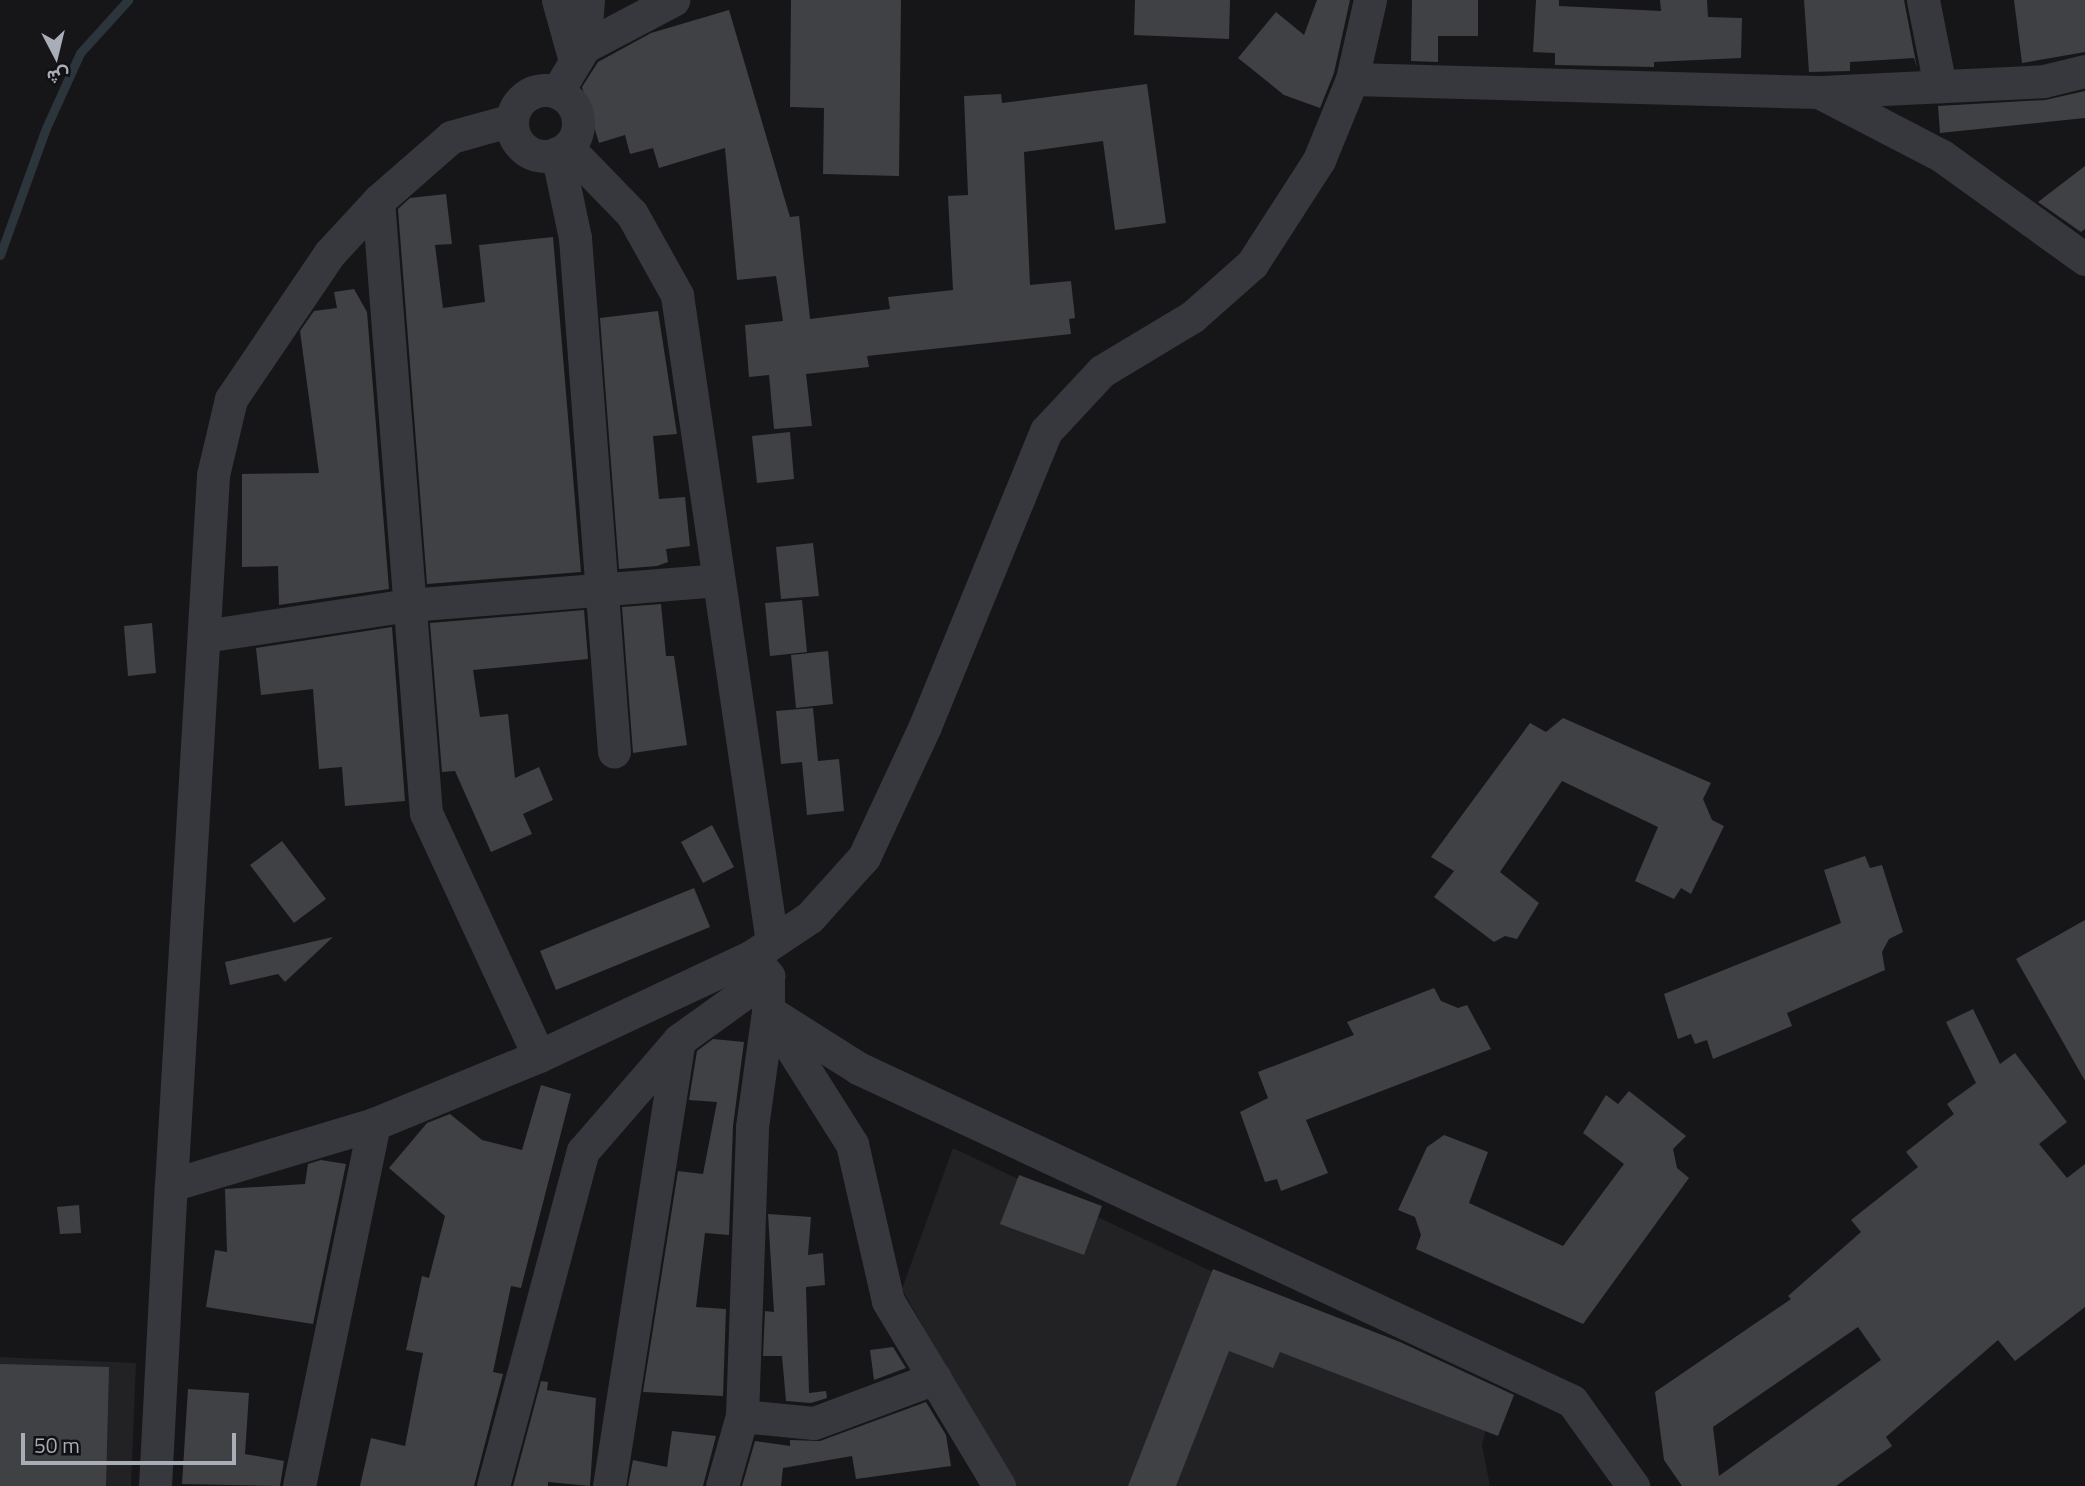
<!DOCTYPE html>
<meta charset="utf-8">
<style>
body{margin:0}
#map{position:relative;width:2085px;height:1486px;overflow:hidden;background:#161618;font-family:"Titillium Web",Vazirmatn,sans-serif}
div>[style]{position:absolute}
.built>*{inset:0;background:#222225}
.stream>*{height:9px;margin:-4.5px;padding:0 4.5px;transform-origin:4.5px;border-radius:4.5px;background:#2c353c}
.building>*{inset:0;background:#404145}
.minor>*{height:33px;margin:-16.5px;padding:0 16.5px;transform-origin:16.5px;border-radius:16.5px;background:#37383d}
.minor>.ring{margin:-16.5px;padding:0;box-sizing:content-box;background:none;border:33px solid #37383d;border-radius:50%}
span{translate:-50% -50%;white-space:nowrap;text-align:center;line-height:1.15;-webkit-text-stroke:7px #111113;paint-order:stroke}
.north{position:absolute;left:21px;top:21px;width:70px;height:70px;-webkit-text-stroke:5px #111113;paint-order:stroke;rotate:173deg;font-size:19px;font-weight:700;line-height:28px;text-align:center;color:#a8adb8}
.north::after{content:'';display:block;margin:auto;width:24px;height:32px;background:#a8adb8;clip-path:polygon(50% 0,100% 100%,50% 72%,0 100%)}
.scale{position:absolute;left:21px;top:1433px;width:215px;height:32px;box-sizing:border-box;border:4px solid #a8adb8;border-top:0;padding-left:9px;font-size:21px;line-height:24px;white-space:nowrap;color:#a8adb8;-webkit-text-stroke:5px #111113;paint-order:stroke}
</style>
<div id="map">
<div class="built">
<i style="clip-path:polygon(953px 1148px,1492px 1405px,1482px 1445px,1490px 1486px,1012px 1486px,902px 1289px)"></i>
<i style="clip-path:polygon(0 1357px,136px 1363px,131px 1486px,0 1486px)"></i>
</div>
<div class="stream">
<i style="left:0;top:255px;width:135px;rotate:-70.1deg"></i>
<i style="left:46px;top:128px;width:82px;rotate:-65.6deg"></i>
<i style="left:80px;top:53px;width:72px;rotate:-47.8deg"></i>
</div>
<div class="building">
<i style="clip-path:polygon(791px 0,901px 0,899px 176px,823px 174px,824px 108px,790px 107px)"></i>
<i style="clip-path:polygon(1135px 0,1230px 0,1229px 39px,1134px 35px)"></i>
<i style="clip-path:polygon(1317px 0,1350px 0,1334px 73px,1320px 108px,1284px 95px,1238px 58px,1276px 12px,1304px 35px)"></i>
<i style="clip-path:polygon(1412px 0,1478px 0,1478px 36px,1438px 36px,1438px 62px,1411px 61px)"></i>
<i style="clip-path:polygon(1536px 0,1559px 0,1559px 6px,1661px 11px,1660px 0,1707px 0,1708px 17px,1742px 18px,1741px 58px,1654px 62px,1654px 67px,1555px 65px,1555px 53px,1533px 52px)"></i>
<i style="clip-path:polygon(1804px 0,1904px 0,1917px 68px,1914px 58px,1850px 62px,1850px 71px,1809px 72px)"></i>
<i style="clip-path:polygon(2014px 0,2085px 0,2085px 52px,2022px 63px)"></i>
<i style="clip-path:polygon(729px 10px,790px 217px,799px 216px,810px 319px,890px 309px,888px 297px,953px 290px,948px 196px,968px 195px,964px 96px,1001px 94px,1002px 103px,1147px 84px,1166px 223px,1115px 230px,1103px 141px,1024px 152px,1030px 285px,1071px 281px,1075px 318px,1069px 319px,1071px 334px,867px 356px,869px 367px,806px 374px,812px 426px,774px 429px,769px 375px,749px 377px,745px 325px,783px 321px,776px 276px,737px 280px,725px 148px,659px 168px,653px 148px,630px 154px,625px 135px,599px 143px,582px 87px,598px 62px,651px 33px)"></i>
<i style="clip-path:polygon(2085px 91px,2085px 118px,1940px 133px,1938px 106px,2045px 100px)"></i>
<i style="clip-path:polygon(2085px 166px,2085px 229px,2081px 232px,2038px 202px)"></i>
<i style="clip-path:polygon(446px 194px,452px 244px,435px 245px,443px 308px,485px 302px,479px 245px,553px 237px,581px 572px,427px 584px,398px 209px,410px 198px)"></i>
<i style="clip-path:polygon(354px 289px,367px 312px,389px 589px,279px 605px,278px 566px,242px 567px,242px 474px,319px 473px,300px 331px,314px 311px,337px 308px,334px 292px)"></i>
<i style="clip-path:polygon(658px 311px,677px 434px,653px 436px,659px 499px,685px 497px,690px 546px,666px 549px,668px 562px,657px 566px,619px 569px,600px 318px)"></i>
<i style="clip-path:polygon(790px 432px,794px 479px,757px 483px,752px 436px)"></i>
<i style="clip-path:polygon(813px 543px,819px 596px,781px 599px,776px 547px)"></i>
<i style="clip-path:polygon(802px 600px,807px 652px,770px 656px,765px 603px)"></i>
<i style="clip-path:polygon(661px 604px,666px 656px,674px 656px,687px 745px,633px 753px,622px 607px)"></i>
<i style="clip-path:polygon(584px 610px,588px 659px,473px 670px,480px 717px,508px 714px,515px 778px,539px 767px,553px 800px,523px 814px,532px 834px,491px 852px,455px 771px,442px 772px,430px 623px)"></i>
<i style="clip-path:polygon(152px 623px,156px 673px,128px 676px,124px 626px)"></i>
<i style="clip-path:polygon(392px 627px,405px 801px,345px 806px,342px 767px,319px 769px,313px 689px,261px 695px,256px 648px)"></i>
<i style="clip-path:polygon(828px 651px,833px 704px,796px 708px,791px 655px)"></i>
<i style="clip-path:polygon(813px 708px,818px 761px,839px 759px,844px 811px,807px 815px,802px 762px,781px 764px,776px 711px)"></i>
<i style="clip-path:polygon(1563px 718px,1711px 783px,1703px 799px,1712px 820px,1724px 826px,1691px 894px,1681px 888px,1674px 899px,1635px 881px,1658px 827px,1562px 781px,1500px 872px,1539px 903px,1517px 939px,1505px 936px,1494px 942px,1434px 897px,1454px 871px,1431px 857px,1530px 723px,1546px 732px)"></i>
<i style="clip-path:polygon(712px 825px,734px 867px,703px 883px,681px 842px)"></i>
<i style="clip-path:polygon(282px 841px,326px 899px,294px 923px,250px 865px)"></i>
<i style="clip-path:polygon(1865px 856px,1870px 868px,1882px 865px,1903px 932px,1889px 939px,1882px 952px,1885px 970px,1787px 1013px,1792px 1026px,1713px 1059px,1707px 1040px,1695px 1044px,1691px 1034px,1678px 1039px,1664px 994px,1841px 923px,1824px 870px)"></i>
<i style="clip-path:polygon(694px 888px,710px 927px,556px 990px,540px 951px)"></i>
<i style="clip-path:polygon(2085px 920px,2085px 1081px,2016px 959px)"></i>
<i style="clip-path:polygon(333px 937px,285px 982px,278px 974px,230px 985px,225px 962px)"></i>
<i style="clip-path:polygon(1434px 988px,1441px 1001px,1458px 1008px,1467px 1005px,1491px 1049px,1306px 1120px,1328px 1173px,1281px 1191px,1277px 1179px,1265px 1182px,1240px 1112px,1268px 1098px,1258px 1072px,1354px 1035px,1347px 1022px)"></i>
<i style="clip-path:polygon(evenodd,1973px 1009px,2000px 1064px,2015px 1053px,2067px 1122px,2039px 1144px,2067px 1178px,2085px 1164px,2085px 1307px,2015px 1361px,1998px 1340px,1886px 1437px,1892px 1446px,1836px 1486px,1682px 1486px,1664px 1460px,1655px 1392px,1791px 1299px,1788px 1296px,1861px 1232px,1851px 1220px,1918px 1167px,1906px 1152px,1954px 1114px,1947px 1104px,1976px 1083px,1946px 1022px,1973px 1009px,1858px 1327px,1881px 1360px,1719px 1476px,1713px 1427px,1858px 1327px)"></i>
<i style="clip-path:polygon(713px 1039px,744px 1042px,733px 1126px,729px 1235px,705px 1233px,696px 1307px,726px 1309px,723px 1396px,643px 1392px,678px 1171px,703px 1174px,717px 1102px,689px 1100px,697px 1051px)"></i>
<i style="clip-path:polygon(541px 1085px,571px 1094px,521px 1288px,511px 1286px,493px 1372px,503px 1374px,474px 1486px,360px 1486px,371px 1438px,405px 1446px,423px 1353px,406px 1350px,422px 1276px,429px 1278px,445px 1216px,389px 1168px,427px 1123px,450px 1114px,482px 1140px,522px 1150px)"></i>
<i style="clip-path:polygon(1629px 1091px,1686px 1136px,1673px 1149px,1677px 1168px,1689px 1178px,1583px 1324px,1416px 1249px,1421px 1235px,1415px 1217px,1398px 1210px,1427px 1147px,1444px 1135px,1488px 1152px,1469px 1203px,1563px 1246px,1624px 1164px,1583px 1133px,1606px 1095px,1618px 1104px)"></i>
<i style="clip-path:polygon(321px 1160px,346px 1164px,313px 1324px,206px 1307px,215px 1250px,227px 1252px,225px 1189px,305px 1184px,308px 1164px)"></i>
<i style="clip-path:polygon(1019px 1175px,1102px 1206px,1084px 1255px,1000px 1224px)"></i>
<i style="clip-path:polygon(79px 1205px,81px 1233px,60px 1234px,57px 1207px)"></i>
<i style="clip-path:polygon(768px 1214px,811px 1217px,808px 1255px,823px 1253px,825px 1285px,806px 1287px,809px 1393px,826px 1391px,827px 1398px,811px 1403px,786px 1401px,782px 1356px,763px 1356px,765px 1311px,774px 1312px)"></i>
<i style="clip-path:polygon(1213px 1269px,1400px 1342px,1514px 1395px,1498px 1436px,1280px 1352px,1273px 1368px,1229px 1351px,1176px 1486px,1128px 1486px)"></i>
<i style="clip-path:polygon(893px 1347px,906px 1368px,874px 1380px,870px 1350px)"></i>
<i style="clip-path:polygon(0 1364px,109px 1367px,106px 1486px,0 1486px)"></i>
<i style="clip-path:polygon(541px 1381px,548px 1382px,547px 1390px,596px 1398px,590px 1486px,548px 1482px,548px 1486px,513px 1486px)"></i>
<i style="clip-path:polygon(188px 1389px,249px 1393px,245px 1454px,284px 1461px,280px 1486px,182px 1484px)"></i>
<i style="clip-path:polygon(926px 1402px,946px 1435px,951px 1466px,856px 1479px,852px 1456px,783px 1468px,781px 1486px,742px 1486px,755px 1441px,790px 1446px,790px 1440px,820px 1441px)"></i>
<i style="clip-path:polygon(672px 1431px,716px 1436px,703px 1486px,628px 1486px,633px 1460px,667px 1467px)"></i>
</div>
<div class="minor">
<i style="left:558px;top:0;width:63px;rotate:74.4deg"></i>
<i style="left:1923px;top:0;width:88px;rotate:78.8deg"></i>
<i style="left:584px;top:47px;width:47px;rotate:-85.1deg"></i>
<i style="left:1352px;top:79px;width:467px;rotate:1.6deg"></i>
<i style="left:1819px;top:92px;width:139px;rotate:27.5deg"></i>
<i style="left:1942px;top:156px;width:176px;rotate:35.8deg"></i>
<i class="ring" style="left:512px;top:90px;width:33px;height:33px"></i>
<i style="left:557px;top:92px;width:52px;rotate:-59deg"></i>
<i style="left:584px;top:47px;width:101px;rotate:-27.8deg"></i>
<i style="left:1822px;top:92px;width:222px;rotate:-2.8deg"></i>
<i style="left:2044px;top:81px;width:42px;rotate:-13.7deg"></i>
<i style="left:567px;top:147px;width:93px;rotate:45.9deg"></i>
<i style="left:632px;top:214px;width:93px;rotate:60.9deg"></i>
<i style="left:677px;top:295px;width:654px;rotate:81.65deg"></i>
<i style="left:557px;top:153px;width:87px;rotate:78deg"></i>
<i style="left:575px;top:238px;width:515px;rotate:85.66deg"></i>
<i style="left:378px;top:201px;width:614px;rotate:85.52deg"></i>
<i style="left:426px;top:813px;width:268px;rotate:65.1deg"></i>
<i style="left:204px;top:636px;width:207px;rotate:-8.6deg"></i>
<i style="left:409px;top:605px;width:310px;rotate:-4.6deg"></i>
<i style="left:752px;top:956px;width:26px;rotate:51deg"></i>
<i style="left:768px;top:976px;width:35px;rotate:90deg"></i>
<i style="left:768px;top:1011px;width:107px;rotate:32.3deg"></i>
<i style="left:858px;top:1068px;width:788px;rotate:25deg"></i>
<i style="left:1572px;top:1401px;width:105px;rotate:54.3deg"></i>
<i style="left:773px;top:1019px;width:148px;rotate:57.7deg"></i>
<i style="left:852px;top:1144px;width:161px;rotate:77.1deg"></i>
<i style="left:888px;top:1301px;width:216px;rotate:59deg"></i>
<i style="left:171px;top:1185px;width:711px;rotate:-86.61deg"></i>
<i style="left:213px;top:475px;width:78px;rotate:-76.7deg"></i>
<i style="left:231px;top:399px;width:176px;rotate:-55.9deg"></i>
<i style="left:330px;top:253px;width:71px;rotate:-47.3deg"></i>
<i style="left:378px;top:201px;width:97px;rotate:-41.2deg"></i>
<i style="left:451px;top:137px;width:63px;rotate:-15.6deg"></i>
<i style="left:742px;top:1416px;width:72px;rotate:5.6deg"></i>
<i style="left:814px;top:1423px;width:129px;rotate:-20.4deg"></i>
<i style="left:155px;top:1486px;width:301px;rotate:-87deg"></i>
<i style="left:171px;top:1185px;width:212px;rotate:-16.7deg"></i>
<i style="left:374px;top:1124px;width:178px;rotate:-22.4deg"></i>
<i style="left:539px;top:1056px;width:235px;rotate:-25.1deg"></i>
<i style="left:752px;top:956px;width:70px;rotate:-33.9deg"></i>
<i style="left:810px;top:917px;width:81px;rotate:-48deg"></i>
<i style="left:864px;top:857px;width:145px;rotate:-65deg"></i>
<i style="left:925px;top:726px;width:319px;rotate:-67.7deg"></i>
<i style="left:1046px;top:431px;width:82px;rotate:-47deg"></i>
<i style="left:1102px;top:371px;width:105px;rotate:-31deg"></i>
<i style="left:1192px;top:317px;width:80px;rotate:-41.5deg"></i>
<i style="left:1252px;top:264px;width:124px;rotate:-57.2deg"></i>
<i style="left:1319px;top:160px;width:87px;rotate:-67.8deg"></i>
<i style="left:1352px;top:79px;width:81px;rotate:-77.2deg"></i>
<i style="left:299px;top:1486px;width:370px;rotate:-78.3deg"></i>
<i style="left:493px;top:1486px;width:347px;rotate:-75deg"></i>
<i style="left:583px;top:1151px;width:147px;rotate:-49.1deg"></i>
<i style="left:679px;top:1040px;width:110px;rotate:-35.7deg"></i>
<i style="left:609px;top:1486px;width:451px;rotate:-81.1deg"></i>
<i style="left:722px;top:1486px;width:73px;rotate:-74.1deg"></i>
<i style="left:742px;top:1416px;width:289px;rotate:-88deg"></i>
<i style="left:752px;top:1127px;width:117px;rotate:-82.1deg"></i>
</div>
<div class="north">ش</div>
<div class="scale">50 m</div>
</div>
